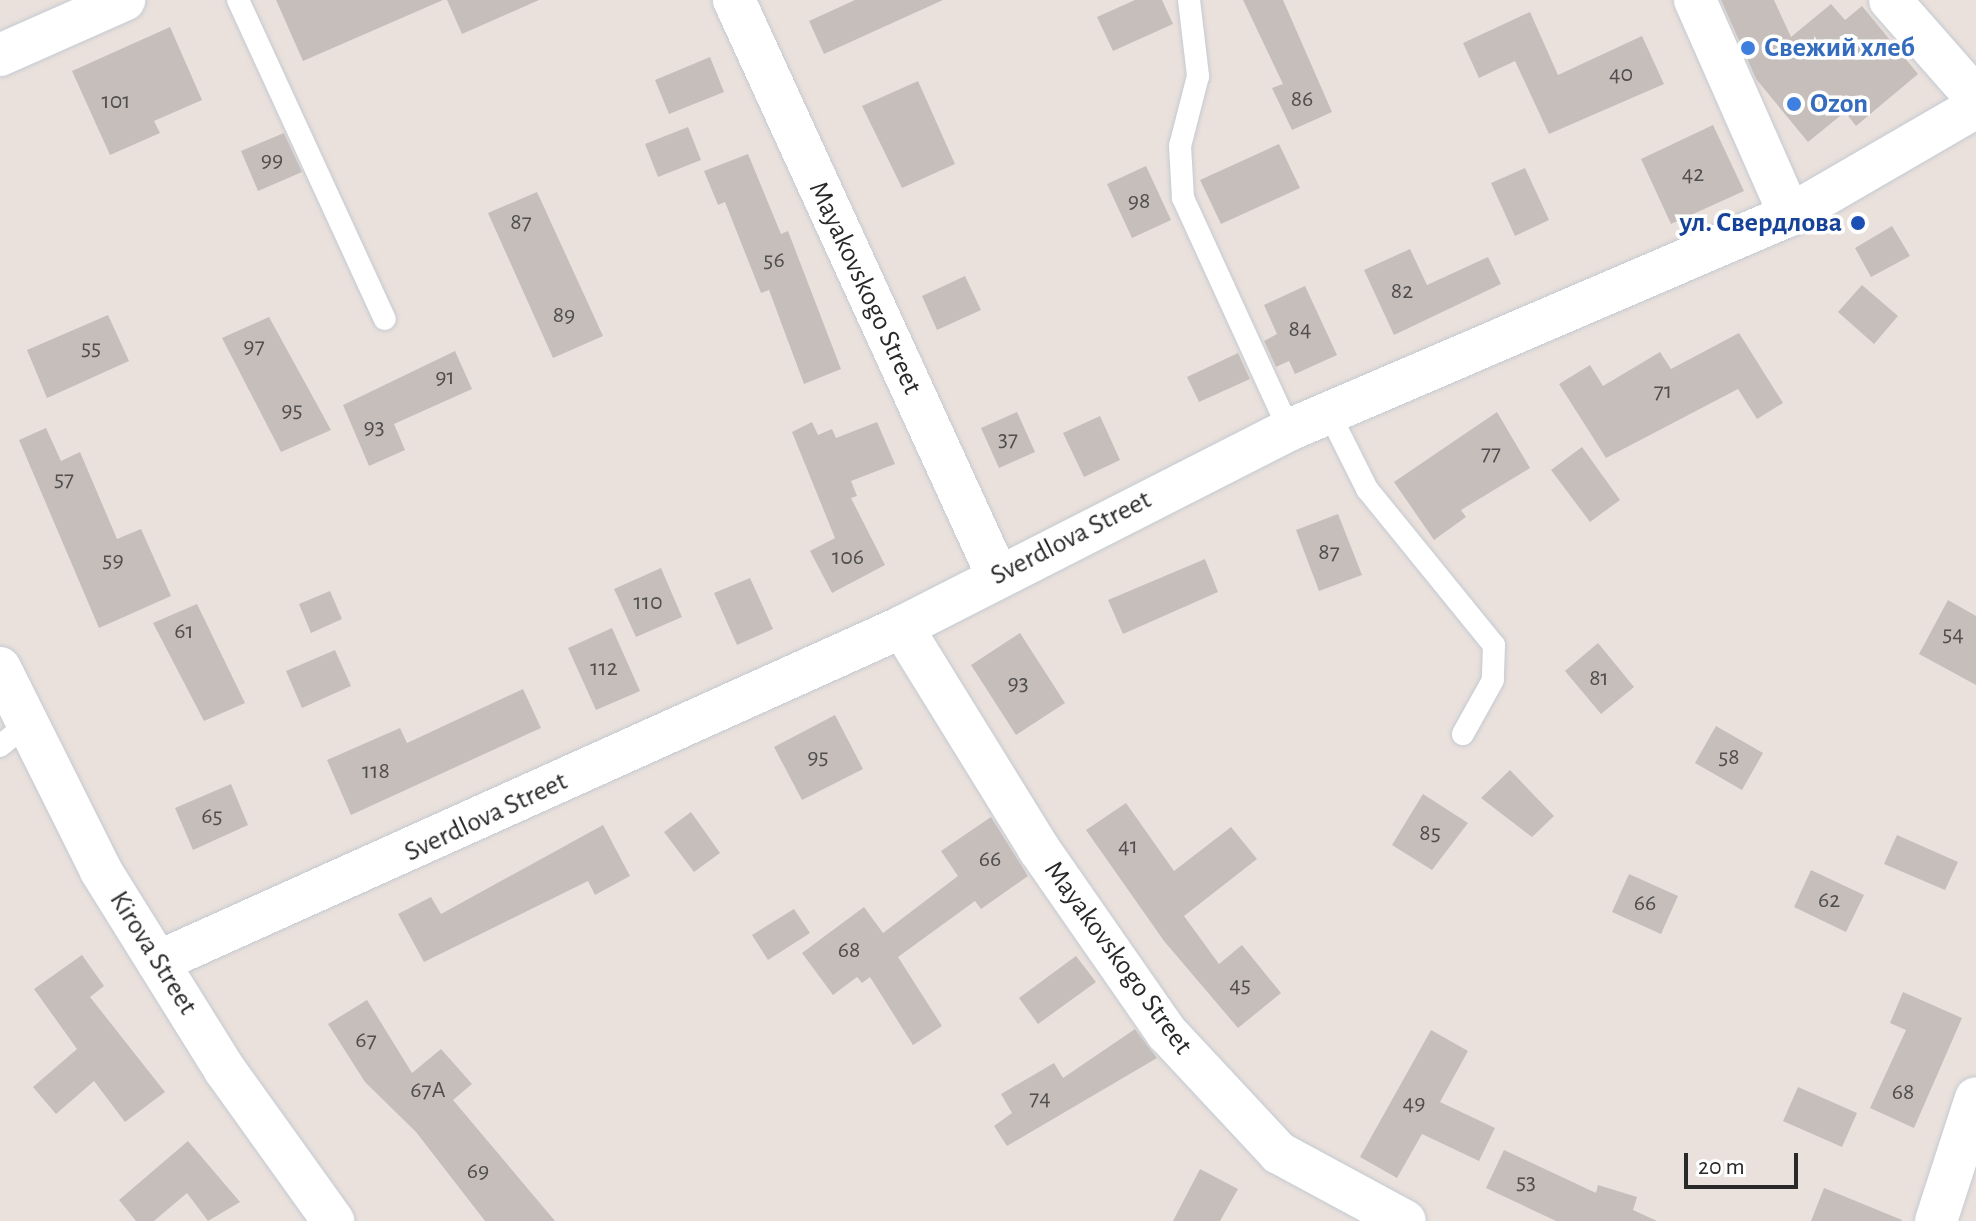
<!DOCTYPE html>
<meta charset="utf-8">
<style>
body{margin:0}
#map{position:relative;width:1976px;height:1221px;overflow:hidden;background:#ebe1dc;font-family:"Alegreya Sans",sans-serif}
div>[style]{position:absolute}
.building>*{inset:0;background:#c6bebb}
.roads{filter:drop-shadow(0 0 2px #c4cad2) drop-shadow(0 0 2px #c4cad2)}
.service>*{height:22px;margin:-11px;padding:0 11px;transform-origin:11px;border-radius:11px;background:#fff}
.minor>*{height:42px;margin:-21px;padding:0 21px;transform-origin:21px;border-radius:21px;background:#fff}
.dots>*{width:22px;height:22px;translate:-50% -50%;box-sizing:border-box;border:4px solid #fff;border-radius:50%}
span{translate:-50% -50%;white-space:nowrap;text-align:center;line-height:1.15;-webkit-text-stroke:7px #fff;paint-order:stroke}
.number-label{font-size:24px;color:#504e4e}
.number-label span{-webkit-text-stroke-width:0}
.shop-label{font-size:28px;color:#366cbe;font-weight:700}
.left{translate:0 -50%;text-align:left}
.transit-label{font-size:28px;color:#164399;font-weight:700}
.right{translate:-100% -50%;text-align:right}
.street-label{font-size:28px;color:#292929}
.scale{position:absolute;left:1684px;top:1153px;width:114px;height:36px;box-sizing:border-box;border:4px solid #292929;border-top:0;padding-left:10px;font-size:24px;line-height:28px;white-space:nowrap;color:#292929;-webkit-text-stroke:6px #fff;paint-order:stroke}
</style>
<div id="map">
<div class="building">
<i style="clip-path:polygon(276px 0,443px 0,303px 61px)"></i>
<i style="clip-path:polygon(447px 0,539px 0,462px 34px)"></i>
<i style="clip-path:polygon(855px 0,943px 0,824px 54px,809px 21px)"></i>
<i style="clip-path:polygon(1135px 0,1162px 0,1173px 24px,1113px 51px,1097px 17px)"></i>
<i style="clip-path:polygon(1243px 0,1283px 0,1332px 112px,1292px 130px,1272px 88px,1283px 84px)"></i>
<i style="clip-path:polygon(1721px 0,1774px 0,1791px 37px,1831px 4px,1845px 20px,1862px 6px,1918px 74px,1856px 126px,1845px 112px,1808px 142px,1756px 79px)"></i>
<i style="clip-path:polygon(1530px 12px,1558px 75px,1642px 36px,1664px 84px,1549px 134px,1515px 61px,1479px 78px,1463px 43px)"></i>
<i style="clip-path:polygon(170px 27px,202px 100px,154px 121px,160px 133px,110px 155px,72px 71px)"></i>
<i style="clip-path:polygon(710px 57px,724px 92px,669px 114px,655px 80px)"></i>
<i style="clip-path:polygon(918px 81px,955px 164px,902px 188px,862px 106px)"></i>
<i style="clip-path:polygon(1713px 125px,1744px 191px,1671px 224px,1641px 159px)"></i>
<i style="clip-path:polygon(688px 127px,701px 160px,658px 177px,645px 144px)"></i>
<i style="clip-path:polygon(284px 133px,302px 172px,258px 191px,241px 151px)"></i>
<i style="clip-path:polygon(1279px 144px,1300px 188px,1221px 224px,1200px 180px)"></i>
<i style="clip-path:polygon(748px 154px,781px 234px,788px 231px,841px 369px,804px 384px,769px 290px,761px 293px,725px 202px,718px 205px,704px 171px)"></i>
<i style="clip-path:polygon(1146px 166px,1171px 220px,1132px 238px,1107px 184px)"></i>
<i style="clip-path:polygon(1525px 168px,1549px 220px,1515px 236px,1491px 183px)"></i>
<i style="clip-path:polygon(537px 192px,603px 336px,553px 358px,488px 213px)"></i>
<i style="clip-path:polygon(1892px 226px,1910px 256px,1871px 277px,1855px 248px)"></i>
<i style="clip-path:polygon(1410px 249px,1427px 285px,1488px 257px,1501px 284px,1394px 335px,1364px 270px)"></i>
<i style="clip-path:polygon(965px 276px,981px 310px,937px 330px,922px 296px)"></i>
<i style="clip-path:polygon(1862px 285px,1898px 316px,1874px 344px,1838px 312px)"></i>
<i style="clip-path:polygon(1305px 286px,1337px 355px,1295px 374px,1289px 361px,1276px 367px,1264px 341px,1277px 334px,1264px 305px)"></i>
<i style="clip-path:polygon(108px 315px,129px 361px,47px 398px,27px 350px)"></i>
<i style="clip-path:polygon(269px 317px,331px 430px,281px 452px,222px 338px)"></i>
<i style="clip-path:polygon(1739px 333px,1783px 403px,1757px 419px,1738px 389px,1606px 458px,1559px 384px,1590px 365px,1603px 386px,1660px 352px,1671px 369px)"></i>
<i style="clip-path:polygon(455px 351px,472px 389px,394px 424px,405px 450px,369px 466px,343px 405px)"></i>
<i style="clip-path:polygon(1238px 353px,1250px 379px,1199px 402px,1187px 377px)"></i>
<i style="clip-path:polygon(1017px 412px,1035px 452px,999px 468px,981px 428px)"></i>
<i style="clip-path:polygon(1497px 412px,1530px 468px,1461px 510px,1466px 517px,1434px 540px,1394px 482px)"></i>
<i style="clip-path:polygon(1100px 416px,1120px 460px,1084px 477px,1063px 433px)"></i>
<i style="clip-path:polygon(812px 422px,818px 435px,832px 429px,836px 438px,877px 422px,895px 464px,851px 481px,857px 496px,851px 498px,885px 565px,832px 593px,810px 551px,835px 538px,792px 432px)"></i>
<i style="clip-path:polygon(46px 428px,61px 461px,80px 452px,117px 539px,141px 529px,171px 596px,99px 628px,19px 440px)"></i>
<i style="clip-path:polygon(1582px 447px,1620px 500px,1590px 522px,1551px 470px)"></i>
<i style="clip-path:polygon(1338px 514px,1362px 575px,1319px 591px,1296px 530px)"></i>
<i style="clip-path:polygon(1205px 559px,1218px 592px,1123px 634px,1108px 600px)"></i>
<i style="clip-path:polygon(661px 568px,682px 617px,636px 637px,614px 589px)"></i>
<i style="clip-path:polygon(750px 578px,773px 629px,737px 645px,714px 593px)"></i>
<i style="clip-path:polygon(330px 591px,342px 619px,311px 633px,299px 604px)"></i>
<i style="clip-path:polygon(1948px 600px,1976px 616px,1976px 685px,1919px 654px)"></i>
<i style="clip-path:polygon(197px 604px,245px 703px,204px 721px,153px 623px)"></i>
<i style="clip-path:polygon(612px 628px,640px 691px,596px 710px,568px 648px)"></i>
<i style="clip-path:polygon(1020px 633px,1065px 703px,1016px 735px,971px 665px)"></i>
<i style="clip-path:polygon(1598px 643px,1634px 687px,1601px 714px,1565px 671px)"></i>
<i style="clip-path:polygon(335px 650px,351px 686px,302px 708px,286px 671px)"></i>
<i style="clip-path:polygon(523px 689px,541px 728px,351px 815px,327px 760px,400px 728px,407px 743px)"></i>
<i style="clip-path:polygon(835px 715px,863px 769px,802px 800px,774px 747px)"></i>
<i style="clip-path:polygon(1716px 726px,1763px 753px,1742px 790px,1695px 763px)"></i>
<i style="clip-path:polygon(1510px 770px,1554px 816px,1532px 837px,1481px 798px)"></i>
<i style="clip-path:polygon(231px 784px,248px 825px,193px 850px,175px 808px)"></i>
<i style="clip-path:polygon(1423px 794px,1468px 823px,1432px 870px,1392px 845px)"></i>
<i style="clip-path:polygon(1126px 803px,1174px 871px,1231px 827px,1257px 859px,1184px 916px,1219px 964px,1242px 945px,1281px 993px,1238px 1028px,1164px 941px,1086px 830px)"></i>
<i style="clip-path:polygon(691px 812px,720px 853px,694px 872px,664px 832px)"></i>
<i style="clip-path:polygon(991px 817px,1028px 876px,981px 909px,975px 901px,898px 957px,942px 1026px,913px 1045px,870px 977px,862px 983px,857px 977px,833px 995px,802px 953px,864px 907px,883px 933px,958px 876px,941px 851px)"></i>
<i style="clip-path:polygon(603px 825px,630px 876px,595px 895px,588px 881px,424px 962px,398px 914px,431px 897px,441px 914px)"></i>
<i style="clip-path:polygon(1897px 835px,1958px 862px,1945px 890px,1884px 864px)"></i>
<i style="clip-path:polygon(1811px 870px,1864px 895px,1846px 932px,1794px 907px)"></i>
<i style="clip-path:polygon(1629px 874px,1678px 896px,1661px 934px,1612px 912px)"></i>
<i style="clip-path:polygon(794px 909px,810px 933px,768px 960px,752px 935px)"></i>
<i style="clip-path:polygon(82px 955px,104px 986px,90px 997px,165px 1092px,125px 1122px,94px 1081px,56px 1114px,33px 1087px,77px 1049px,34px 989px)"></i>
<i style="clip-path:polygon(1076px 956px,1096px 982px,1038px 1024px,1019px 998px)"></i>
<i style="clip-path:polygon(1903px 992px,1962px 1018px,1914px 1128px,1870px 1108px,1906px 1030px,1890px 1023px)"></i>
<i style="clip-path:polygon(367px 1000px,412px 1073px,441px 1049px,472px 1084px,453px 1100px,555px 1221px,485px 1221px,416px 1132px,365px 1082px,328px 1024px)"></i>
<i style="clip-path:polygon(1135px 1029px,1157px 1058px,1007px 1146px,994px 1126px,1012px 1113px,1001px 1094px,1054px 1063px,1063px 1078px)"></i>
<i style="clip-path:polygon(1431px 1030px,1468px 1051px,1440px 1102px,1495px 1128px,1479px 1161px,1422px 1134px,1397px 1178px,1360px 1157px)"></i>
<i style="clip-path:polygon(1798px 1087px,1857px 1113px,1842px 1147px,1783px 1121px)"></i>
<i style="clip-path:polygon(188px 1141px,240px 1202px,208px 1221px,187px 1193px,154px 1221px,136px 1221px,119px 1200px)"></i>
<i style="clip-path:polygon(1504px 1150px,1596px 1193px,1598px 1185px,1637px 1197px,1633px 1210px,1657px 1221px,1556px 1221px,1486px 1188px)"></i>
<i style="clip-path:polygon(1200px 1169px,1238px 1189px,1220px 1221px,1173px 1221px)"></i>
<i style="clip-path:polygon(1824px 1188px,1902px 1220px,1902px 1221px,1811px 1221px)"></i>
</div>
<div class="roads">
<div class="service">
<i style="left:238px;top:0;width:351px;rotate:65.3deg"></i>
<i style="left:1189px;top:0;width:77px;rotate:83.2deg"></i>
<i style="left:1198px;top:76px;width:72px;rotate:104.4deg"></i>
<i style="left:1180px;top:146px;width:52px;rotate:86.7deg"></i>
<i style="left:1183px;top:198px;width:255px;rotate:65.4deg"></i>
<i style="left:1329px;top:413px;width:85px;rotate:63.4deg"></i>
<i style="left:1367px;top:489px;width:201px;rotate:50.9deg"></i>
<i style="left:1494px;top:645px;width:35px;rotate:92deg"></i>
<i style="left:1493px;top:680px;width:62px;rotate:119.1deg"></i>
<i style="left:0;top:746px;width:33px;rotate:-39deg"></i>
</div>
<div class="minor">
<i style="left:734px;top:0;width:632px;rotate:65.42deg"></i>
<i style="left:1695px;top:0;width:235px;rotate:66.2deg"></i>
<i style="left:1890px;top:0;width:130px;rotate:48.7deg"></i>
<i style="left:0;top:55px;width:136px;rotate:-23.9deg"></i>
<i style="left:902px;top:627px;width:261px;rotate:58.3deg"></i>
<i style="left:1039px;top:849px;width:224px;rotate:55.2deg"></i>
<i style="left:1167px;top:1033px;width:164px;rotate:47deg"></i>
<i style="left:1279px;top:1153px;width:143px;rotate:28.4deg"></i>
<i style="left:0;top:668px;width:227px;rotate:63.5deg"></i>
<i style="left:101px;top:871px;width:234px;rotate:58.1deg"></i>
<i style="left:225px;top:1070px;width:186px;rotate:54.4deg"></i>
<i style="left:160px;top:961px;width:814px;rotate:-24.23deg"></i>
<i style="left:902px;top:627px;width:434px;rotate:-27deg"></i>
<i style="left:1289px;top:430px;width:545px;rotate:-23.23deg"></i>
<i style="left:1790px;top:215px;width:215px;rotate:-30.1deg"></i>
<i style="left:1936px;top:1221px;width:129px;rotate:-72deg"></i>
</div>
</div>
<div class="dots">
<i style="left:1748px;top:48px;background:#3f7fe0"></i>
<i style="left:1794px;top:104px;background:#3f7fe0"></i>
<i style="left:1858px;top:223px;background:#1a4fb4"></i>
</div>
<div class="number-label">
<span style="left:1621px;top:75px">40</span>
<span style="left:1302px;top:100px">86</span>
<span style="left:116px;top:102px">101</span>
<span style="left:272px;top:161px">99</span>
<span style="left:1693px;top:175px">42</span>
<span style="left:1139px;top:202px">98</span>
<span style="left:521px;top:223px">87</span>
<span style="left:774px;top:261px">56</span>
<span style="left:1402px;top:292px">82</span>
<span style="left:564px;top:316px">89</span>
<span style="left:1300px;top:330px">84</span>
<span style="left:254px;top:347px">97</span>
<span style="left:91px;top:349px">55</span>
<span style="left:445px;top:378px">91</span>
<span style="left:1663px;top:392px">71</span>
<span style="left:292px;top:411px">95</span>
<span style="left:374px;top:428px">93</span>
<span style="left:1008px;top:440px">37</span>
<span style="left:1491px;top:454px">77</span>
<span style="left:64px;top:480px">57</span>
<span style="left:1329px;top:553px">87</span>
<span style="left:848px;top:558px">106</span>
<span style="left:113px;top:561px">59</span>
<span style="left:648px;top:603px">110</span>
<span style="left:184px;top:632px">61</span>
<span style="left:1953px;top:635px">54</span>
<span style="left:604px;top:669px">112</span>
<span style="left:1599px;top:679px">81</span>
<span style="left:1018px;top:684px">93</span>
<span style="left:818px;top:758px">95</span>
<span style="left:1729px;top:758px">58</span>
<span style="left:376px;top:772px">118</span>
<span style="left:212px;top:817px">65</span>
<span style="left:1430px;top:834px">85</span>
<span style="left:1128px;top:847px">41</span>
<span style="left:990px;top:860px">66</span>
<span style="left:1829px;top:901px">62</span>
<span style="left:1645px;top:904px">66</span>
<span style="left:849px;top:951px">68</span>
<span style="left:1240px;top:986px">45</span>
<span style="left:366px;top:1041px">67</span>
<span style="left:428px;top:1091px">67А</span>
<span style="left:1903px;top:1093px">68</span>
<span style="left:1040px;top:1099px">74</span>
<span style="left:1414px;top:1104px">49</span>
<span style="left:478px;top:1172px">69</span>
<span style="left:1526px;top:1183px">53</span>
</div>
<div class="shop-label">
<span class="left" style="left:1764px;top:48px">Свежий хлеб</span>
<span class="left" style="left:1810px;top:104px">Ozon</span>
</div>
<div class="transit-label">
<span class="right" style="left:1842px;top:223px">ул. Свердлова</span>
</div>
<div class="street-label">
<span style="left:865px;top:288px;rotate:65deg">Mayakovskogo Street</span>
<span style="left:1071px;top:538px;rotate:-27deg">Sverdlova Street</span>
<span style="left:486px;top:817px;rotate:-25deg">Sverdlova Street</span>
<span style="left:153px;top:953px;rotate:58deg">Kirova Street</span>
<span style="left:1118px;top:958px;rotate:54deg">Mayakovskogo Street</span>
</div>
<div class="scale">20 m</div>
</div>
